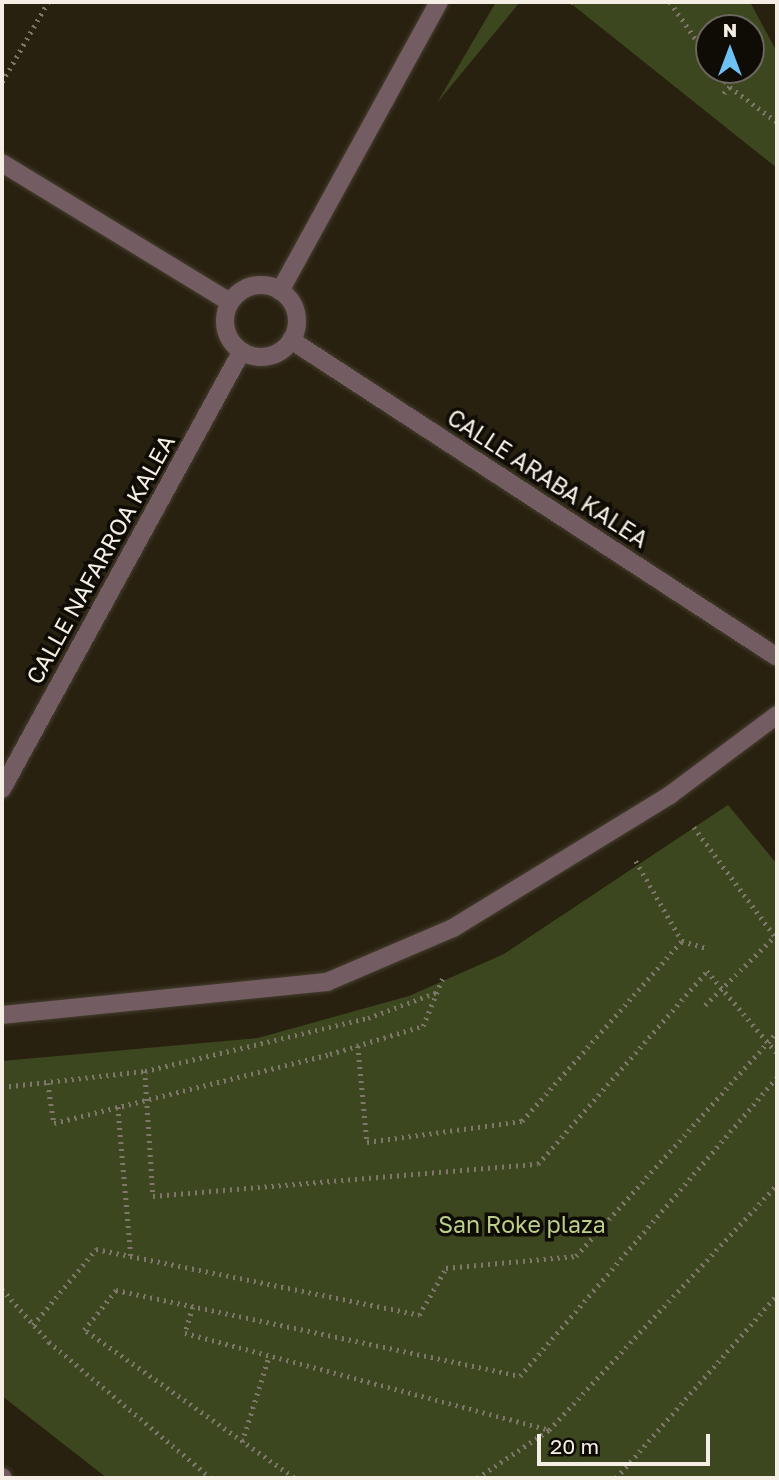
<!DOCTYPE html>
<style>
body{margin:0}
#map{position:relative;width:779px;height:1480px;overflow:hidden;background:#292110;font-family:"Golos Text",sans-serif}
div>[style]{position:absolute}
.green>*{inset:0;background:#3d471f}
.path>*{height:4.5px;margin-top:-2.25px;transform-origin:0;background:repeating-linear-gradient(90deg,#7f786a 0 2px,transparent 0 7px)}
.roads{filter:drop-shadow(0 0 2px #453e2e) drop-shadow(0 0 2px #453e2e)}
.street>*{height:18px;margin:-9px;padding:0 9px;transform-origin:9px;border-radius:9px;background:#745d62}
.street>.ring{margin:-9px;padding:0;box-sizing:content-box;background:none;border:18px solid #745d62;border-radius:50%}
span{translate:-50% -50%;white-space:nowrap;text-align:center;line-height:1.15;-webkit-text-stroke:7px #0f0b05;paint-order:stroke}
.street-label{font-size:23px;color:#f4eee4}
.park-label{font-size:23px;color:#bccf89}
.frame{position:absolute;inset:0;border:4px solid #f4eee4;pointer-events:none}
.north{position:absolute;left:695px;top:14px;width:70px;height:70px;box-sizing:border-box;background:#0f0b05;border:2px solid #6b665e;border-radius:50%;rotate:0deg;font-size:19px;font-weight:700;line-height:28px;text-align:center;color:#f4eee4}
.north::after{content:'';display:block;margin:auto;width:24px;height:32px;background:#6ec2f3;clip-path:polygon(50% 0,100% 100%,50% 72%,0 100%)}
.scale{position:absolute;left:537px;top:1434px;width:173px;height:32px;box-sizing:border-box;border:4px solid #f4eee4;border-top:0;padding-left:9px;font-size:21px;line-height:24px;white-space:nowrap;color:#f4eee4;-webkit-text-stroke:5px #0f0b05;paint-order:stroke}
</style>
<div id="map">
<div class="green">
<i style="clip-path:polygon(496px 2px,520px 2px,437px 103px)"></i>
<i style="clip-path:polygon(evenodd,569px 2px,750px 2px,777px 52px,777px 168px,569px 2px,751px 28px,751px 70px,709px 70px,709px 28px,751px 28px)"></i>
<i style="clip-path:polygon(728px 805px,777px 864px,777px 1478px,107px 1478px,2px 1396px,2px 1061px,258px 1038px,409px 996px,504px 954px)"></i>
</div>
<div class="path">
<i style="left:670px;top:2px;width:68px;rotate:55.1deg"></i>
<i style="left:570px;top:3px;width:1px;rotate:-45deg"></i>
<i style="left:700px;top:45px;width:11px;rotate:-34deg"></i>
<i style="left:717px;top:70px;width:21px;rotate:53deg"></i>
<i style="left:730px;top:87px;width:12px;rotate:132deg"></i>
<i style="left:2px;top:82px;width:92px;rotate:-60.1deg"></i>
<i style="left:730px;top:87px;width:59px;rotate:36.7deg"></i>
<i style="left:694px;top:827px;width:139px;rotate:53.5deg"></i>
<i style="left:636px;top:861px;width:92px;rotate:60.1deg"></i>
<i style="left:682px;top:941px;width:26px;rotate:16deg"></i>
<i style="left:705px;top:1005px;width:98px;rotate:-44.6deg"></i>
<i style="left:358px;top:1046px;width:96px;rotate:84.6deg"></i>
<i style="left:367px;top:1142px;width:156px;rotate:-7.7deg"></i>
<i style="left:522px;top:1121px;width:241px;rotate:-48.4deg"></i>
<i style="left:145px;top:1071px;width:125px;rotate:86.3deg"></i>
<i style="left:153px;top:1196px;width:386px;rotate:-4.8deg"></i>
<i style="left:538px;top:1164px;width:257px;rotate:-48.8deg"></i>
<i style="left:707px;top:971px;width:108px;rotate:49.5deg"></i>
<i style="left:48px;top:1083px;width:40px;rotate:81.5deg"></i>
<i style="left:54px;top:1123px;width:284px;rotate:-14deg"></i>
<i style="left:330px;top:1054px;width:97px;rotate:-16.8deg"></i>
<i style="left:423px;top:1026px;width:53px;rotate:-67.8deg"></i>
<i style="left:2px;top:1087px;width:144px;rotate:-6.4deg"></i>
<i style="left:145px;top:1071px;width:229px;rotate:-13.4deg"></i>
<i style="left:368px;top:1018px;width:72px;rotate:-20.5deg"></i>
<i style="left:118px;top:1107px;width:150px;rotate:85deg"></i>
<i style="left:2px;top:1289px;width:71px;rotate:48.4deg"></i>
<i style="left:49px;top:1342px;width:212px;rotate:40deg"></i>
<i style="left:193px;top:1307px;width:27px;rotate:107deg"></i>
<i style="left:185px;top:1333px;width:377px;rotate:14.9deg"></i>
<i style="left:33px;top:1325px;width:99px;rotate:-50.3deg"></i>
<i style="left:96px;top:1249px;width:330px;rotate:11.5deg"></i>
<i style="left:419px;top:1315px;width:54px;rotate:-60.1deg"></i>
<i style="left:446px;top:1268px;width:131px;rotate:-5.3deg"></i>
<i style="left:576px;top:1256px;width:301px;rotate:-48.1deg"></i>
<i style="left:242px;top:1442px;width:90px;rotate:-72.6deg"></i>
<i style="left:294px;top:1478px;width:257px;rotate:-144.8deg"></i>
<i style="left:84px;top:1330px;width:51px;rotate:-51.3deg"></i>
<i style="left:116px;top:1290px;width:413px;rotate:12deg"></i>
<i style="left:520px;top:1376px;width:394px;rotate:-49.3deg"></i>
<i style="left:477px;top:1478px;width:87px;rotate:-33.7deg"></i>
<i style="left:549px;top:1430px;width:335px;rotate:-47.1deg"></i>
<i style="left:616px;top:1478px;width:244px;rotate:-48.7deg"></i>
</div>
<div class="roads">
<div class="street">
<i style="left:2px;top:163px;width:267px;rotate:31.4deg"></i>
<i class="ring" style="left:225px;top:285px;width:54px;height:54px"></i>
<i style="left:280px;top:291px;width:330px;rotate:-61.2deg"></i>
<i style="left:291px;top:340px;width:580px;rotate:33.11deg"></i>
<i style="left:2px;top:789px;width:498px;rotate:-61.3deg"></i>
<i style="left:2px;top:1015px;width:327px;rotate:-5.8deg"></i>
<i style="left:327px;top:982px;width:137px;rotate:-23.2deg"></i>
<i style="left:453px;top:928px;width:255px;rotate:-31.5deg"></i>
<i style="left:670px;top:795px;width:134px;rotate:-36.8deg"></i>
<i style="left:2px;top:1477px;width:1px;rotate:45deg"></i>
</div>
</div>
<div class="street-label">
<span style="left:548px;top:478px;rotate:33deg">CALLE ARABA KALEA</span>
<span style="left:100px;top:559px;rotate:-61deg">CALLE NAFARROA KALEA</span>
</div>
<div class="park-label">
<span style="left:522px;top:1224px">San Roke plaza</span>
</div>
<div class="frame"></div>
<div class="north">N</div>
<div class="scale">20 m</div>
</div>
